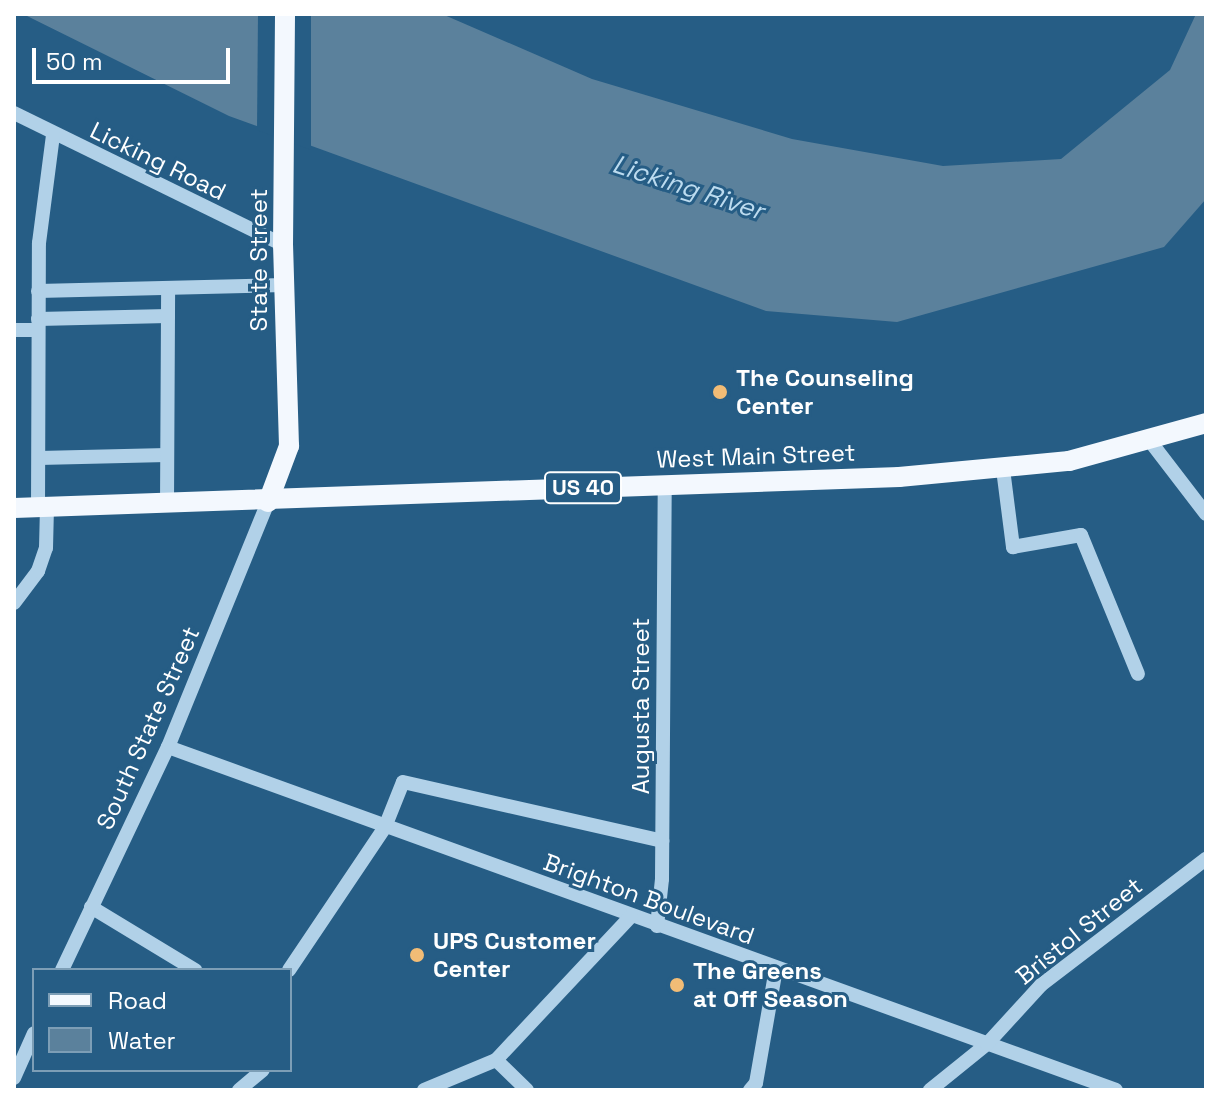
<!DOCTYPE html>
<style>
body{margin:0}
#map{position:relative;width:1220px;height:1104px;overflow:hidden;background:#265d85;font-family:"Space Grotesk",sans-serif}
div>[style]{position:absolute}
.water>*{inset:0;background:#5b819c}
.pier>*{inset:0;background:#265d85}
.minor>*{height:14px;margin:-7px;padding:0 7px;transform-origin:7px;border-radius:7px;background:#b1d1e8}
.major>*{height:20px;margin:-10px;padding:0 10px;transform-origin:10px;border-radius:10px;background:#f3f8fe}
.dots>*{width:22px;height:22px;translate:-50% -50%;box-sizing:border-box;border:4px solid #265d85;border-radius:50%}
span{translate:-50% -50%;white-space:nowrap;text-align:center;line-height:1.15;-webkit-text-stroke:6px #265d85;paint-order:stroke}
.shield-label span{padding:2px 6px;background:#265d85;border:2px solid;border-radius:6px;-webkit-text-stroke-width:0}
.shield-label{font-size:22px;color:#fff;font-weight:700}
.street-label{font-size:24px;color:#fff}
.poi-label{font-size:24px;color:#fff;font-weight:700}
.left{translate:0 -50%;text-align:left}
.water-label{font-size:26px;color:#bcdbef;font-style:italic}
.frame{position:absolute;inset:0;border:16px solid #fff;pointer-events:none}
.legend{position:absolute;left:32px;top:968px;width:260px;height:104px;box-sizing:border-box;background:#265d85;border:2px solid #7d9eb6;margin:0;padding:10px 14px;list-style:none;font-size:24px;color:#fff}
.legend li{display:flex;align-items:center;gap:16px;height:40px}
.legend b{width:40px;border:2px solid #7d9eb6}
.scale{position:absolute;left:32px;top:48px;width:198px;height:36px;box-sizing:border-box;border:4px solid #fff;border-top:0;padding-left:10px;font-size:24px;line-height:28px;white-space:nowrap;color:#fff;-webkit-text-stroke:6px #265d85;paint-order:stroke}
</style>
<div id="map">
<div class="water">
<i style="clip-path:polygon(23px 14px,442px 14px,592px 79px,792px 139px,943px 166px,1061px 159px,1170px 70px,1196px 14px,1206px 14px,1206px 199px,1164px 247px,897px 322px,766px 311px,229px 116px)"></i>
</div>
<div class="pier">
<i style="clip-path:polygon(258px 14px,311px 14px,311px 150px,257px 130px)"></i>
</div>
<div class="minor">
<i style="left:14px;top:113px;width:300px;rotate:26.1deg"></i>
<i style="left:38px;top:291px;width:246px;rotate:-1.4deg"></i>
<i style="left:38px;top:319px;width:130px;rotate:-1.3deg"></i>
<i style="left:14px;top:330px;width:24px"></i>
<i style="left:1150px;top:441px;width:92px;rotate:52.5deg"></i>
<i style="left:39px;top:458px;width:128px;rotate:-1.3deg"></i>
<i style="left:1003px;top:469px;width:79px;rotate:82.7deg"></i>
<i style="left:1013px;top:547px;width:69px;rotate:-10deg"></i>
<i style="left:1081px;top:535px;width:150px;rotate:67.7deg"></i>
<i style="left:167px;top:504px;width:215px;rotate:-89.7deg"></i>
<i style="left:38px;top:508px;width:265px;rotate:-89.8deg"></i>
<i style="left:39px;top:243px;width:109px;rotate:-82.6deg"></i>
<i style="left:14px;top:603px;width:40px;rotate:-53deg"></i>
<i style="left:38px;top:571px;width:24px;rotate:-71deg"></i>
<i style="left:46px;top:548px;width:41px;rotate:-88.6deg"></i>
<i style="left:168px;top:747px;width:1008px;rotate:19.89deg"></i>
<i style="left:91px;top:907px;width:122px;rotate:31.2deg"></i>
<i style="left:657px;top:926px;width:47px;rotate:-83.9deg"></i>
<i style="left:662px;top:879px;width:393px;rotate:-89.6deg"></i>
<i style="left:62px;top:970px;width:247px;rotate:-64.6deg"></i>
<i style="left:168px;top:747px;width:265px;rotate:-67.8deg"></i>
<i style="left:289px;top:970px;width:172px;rotate:-56.1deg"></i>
<i style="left:385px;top:827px;width:48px;rotate:-68.2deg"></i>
<i style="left:403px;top:782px;width:266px;rotate:12.8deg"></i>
<i style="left:14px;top:1078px;width:49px;rotate:-66deg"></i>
<i style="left:239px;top:1090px;width:31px;rotate:-40deg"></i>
<i style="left:424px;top:1090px;width:78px;rotate:-22.6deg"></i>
<i style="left:527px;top:1090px;width:43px;rotate:-135.9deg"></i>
<i style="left:496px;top:1060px;width:197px;rotate:-46.8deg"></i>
<i style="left:750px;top:1090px;width:9px;rotate:-49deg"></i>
<i style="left:756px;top:1083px;width:117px;rotate:-80.1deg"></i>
<i style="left:930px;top:1090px;width:73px;rotate:-38.9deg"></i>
<i style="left:987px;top:1044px;width:80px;rotate:-47.5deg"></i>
<i style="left:1041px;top:985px;width:208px;rotate:-37.4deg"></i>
</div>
<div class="major">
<i style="left:268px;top:502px;width:60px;rotate:-69.4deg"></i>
<i style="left:289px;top:446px;width:201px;rotate:-91.7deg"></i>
<i style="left:283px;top:245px;width:231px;rotate:-89.5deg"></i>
<i style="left:14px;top:508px;width:886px;rotate:-2.01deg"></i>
<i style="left:899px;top:477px;width:171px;rotate:-5.4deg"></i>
<i style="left:1069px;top:461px;width:142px;rotate:-15.5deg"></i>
</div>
<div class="dots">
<i style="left:720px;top:392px;background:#f1bc76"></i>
<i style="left:417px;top:955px;background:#f1bc76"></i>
<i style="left:677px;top:985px;background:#f1bc76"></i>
</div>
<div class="shield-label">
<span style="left:583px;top:488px">US 40</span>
</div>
<div class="street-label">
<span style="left:158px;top:161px;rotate:26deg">Licking Road</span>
<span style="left:259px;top:260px;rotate:-90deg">State Street</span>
<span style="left:756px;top:456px;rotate:-2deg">West Main Street</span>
<span style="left:641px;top:706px;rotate:-90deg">Augusta Street</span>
<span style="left:148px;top:728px;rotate:-66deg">South State Street</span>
<span style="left:649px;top:899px;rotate:20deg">Brighton Boulevard</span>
<span style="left:1079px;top:931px;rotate:-39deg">Bristol Street</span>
</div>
<div class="poi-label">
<span class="left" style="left:736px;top:392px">The Counseling<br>Center</span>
<span class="left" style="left:433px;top:955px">UPS Customer<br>Center</span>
<span class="left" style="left:693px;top:985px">The Greens<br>at Off Season</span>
</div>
<div class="water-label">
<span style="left:688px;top:188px;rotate:18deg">Licking River</span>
</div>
<div class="frame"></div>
<ul class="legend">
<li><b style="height:10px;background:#f3f8fe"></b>Road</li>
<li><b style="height:22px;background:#5b819c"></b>Water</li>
</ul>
<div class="scale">50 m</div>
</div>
